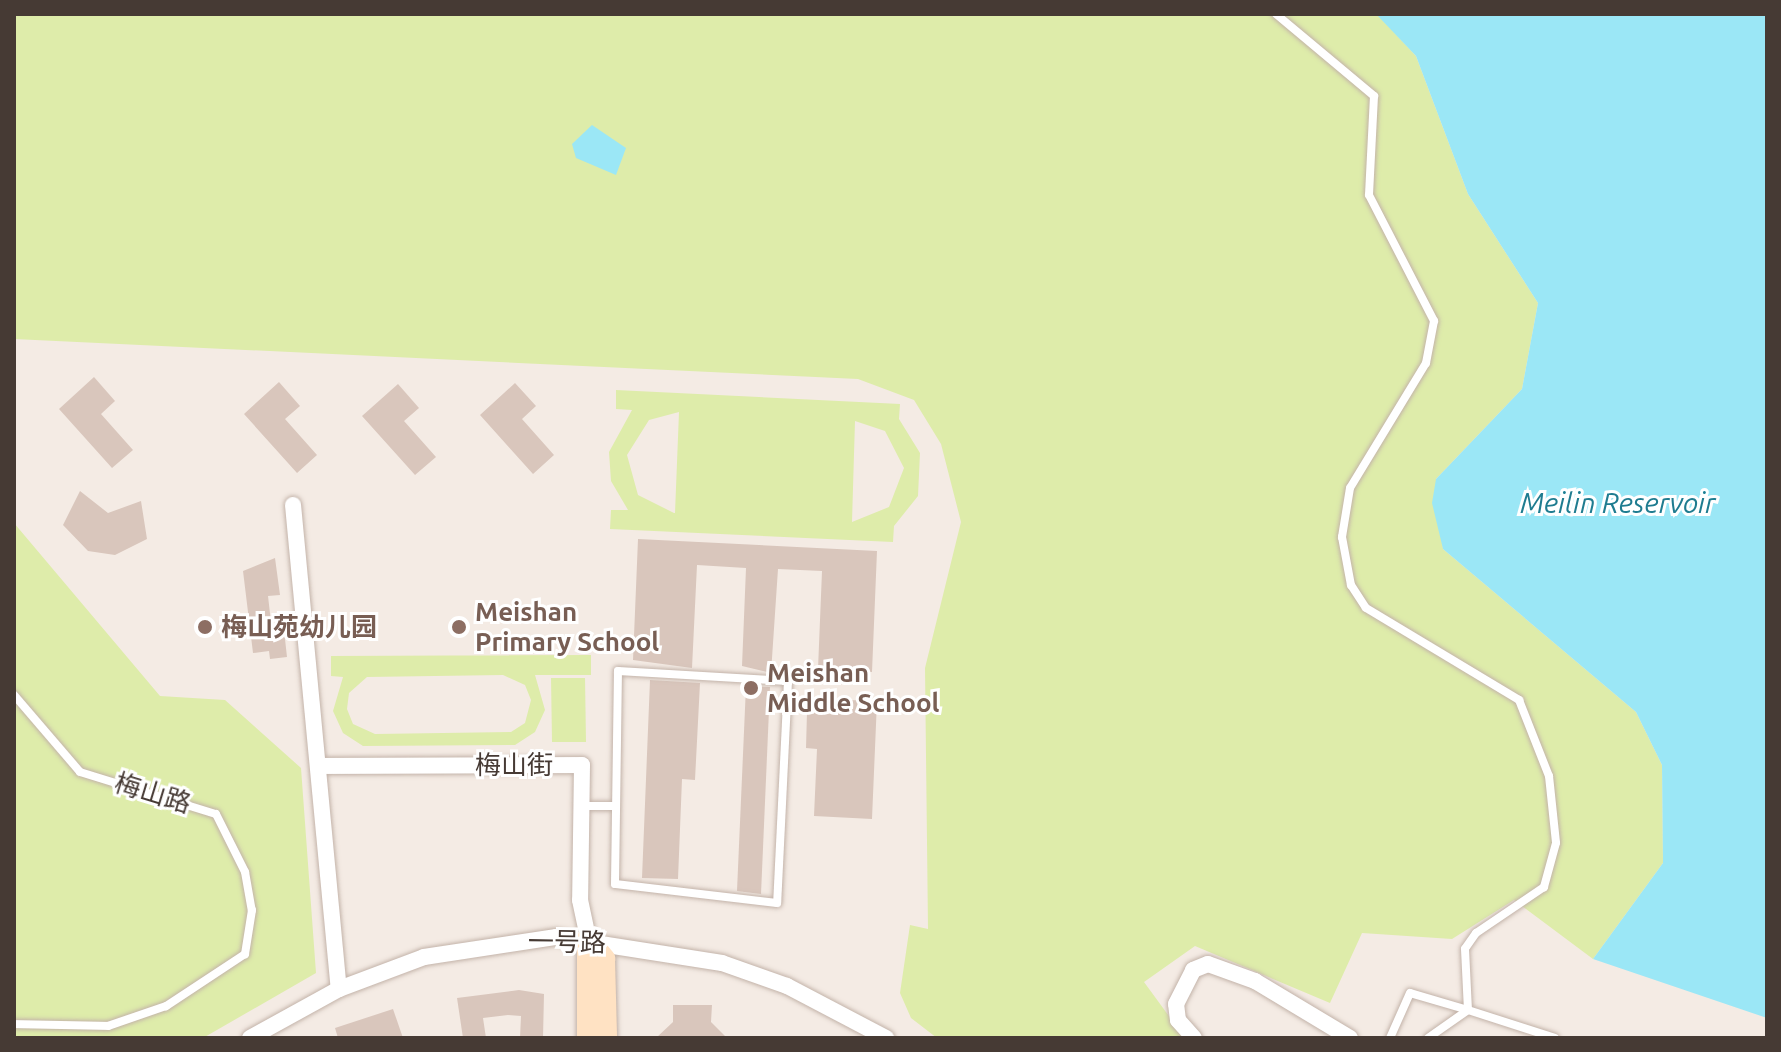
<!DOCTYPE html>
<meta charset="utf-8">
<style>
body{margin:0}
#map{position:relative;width:1781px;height:1052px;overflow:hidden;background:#f4ebe4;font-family:Ubuntu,"Noto Sans SC",sans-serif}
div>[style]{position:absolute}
.green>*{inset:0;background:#deecaa}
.water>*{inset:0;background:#9be7f6}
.building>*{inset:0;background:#d9c6bc}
.roads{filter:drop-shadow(0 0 2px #c3b3a9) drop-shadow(0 0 2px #c3b3a9)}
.lane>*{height:8px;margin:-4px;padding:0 4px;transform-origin:4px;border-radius:4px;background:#fff}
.street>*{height:16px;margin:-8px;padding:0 8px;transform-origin:8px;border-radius:8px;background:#fff}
.secondary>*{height:22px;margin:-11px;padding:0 11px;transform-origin:11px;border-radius:11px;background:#ffe2c3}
.dots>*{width:22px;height:22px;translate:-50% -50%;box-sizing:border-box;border:4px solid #fff;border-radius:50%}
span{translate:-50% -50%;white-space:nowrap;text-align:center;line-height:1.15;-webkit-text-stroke:6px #fff;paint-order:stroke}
.education-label{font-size:26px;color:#785e54;font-weight:700}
.left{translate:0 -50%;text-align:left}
.street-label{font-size:26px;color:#463a34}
.water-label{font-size:28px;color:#1f7c90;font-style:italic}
.frame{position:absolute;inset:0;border:16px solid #463a34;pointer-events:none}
</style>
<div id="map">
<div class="green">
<i style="clip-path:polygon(14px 14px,1377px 14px,1416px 56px,1468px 194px,1538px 303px,1522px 389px,1436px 479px,1443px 549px,1636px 712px,1662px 765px,1663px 863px,1593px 959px,1514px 900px,1452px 939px,1362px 933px,1330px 1003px,1195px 946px,1144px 982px,1185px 1038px,937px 1038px,911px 1018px,900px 993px,910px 925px,928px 929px,925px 668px,961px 522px,941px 444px,914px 400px,858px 379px,14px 339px)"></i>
<i style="clip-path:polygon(evenodd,616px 390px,900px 404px,899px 419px,920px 453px,918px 496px,894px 526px,893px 542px,610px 529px,611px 510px,628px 510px,611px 481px,609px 452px,632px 410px,616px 409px,616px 390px,679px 412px,675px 513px,674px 513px,638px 495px,627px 455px,649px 420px,679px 412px,616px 390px,855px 421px,885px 431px,904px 468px,889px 507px,852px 522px,855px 421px)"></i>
<i style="clip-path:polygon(14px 523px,160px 696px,225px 700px,301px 768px,316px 973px,203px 1038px,14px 1038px)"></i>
<i style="clip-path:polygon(evenodd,591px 655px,591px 675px,535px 675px,545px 710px,535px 732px,515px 745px,363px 746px,343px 733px,333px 711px,343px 677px,331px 676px,331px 656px,591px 655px,503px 675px,525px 685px,531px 700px,525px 723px,511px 732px,375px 734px,353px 724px,347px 709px,349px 693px,367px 677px,503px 675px)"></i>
<i style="clip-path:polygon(551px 678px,585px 678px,586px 742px,552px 742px)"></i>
</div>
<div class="water">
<i style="clip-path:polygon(1376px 14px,1767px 14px,1767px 1018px,1593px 959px,1663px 863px,1662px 765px,1636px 712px,1443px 549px,1432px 503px,1436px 479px,1522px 389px,1538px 303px,1468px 194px,1416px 56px)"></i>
<i style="clip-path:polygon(592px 125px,626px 148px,616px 175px,576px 158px,572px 144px)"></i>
</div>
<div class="building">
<i style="clip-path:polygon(94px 377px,115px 401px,101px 414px,133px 450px,112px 468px,59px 409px)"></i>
<i style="clip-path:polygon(279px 382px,300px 406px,285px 419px,317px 455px,297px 473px,244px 414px)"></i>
<i style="clip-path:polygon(515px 383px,536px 406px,522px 419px,554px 455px,533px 474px,480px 415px)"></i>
<i style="clip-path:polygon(398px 384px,419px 408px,404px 421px,436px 457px,415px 475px,362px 416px)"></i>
<i style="clip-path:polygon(80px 491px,108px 513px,141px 501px,147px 539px,115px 555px,88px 551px,63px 525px)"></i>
<i style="clip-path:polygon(638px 539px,877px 551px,872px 672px,818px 669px,822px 571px,778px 569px,771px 673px,742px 666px,746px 568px,697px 565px,692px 668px,633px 660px)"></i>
<i style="clip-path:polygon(275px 558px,280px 595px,268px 596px,272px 631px,284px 630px,287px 657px,270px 659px,269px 651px,253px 653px,243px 571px)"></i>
<i style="clip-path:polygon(650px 680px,700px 683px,695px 780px,682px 779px,678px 879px,642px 878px)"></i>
<i style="clip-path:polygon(746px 686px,770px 687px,761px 894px,737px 891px)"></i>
<i style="clip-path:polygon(819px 699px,877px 701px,872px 819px,814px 816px,817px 749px,806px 748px,807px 712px,819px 713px)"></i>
<i style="clip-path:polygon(519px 990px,544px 994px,543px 1038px,520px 1038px,521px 1016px,508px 1015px,483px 1018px,486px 1038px,463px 1038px,457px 998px)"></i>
<i style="clip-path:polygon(673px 1005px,712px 1005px,711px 1022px,727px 1038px,656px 1038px,673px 1022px)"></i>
<i style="clip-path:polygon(393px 1009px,403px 1038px,338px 1038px,335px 1028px)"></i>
</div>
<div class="roads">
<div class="lane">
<i style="left:1276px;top:14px;width:128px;rotate:39.9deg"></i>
<i style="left:1374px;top:96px;width:99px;rotate:92.9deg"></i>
<i style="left:1369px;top:195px;width:142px;rotate:62.7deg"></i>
<i style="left:1434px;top:321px;width:43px;rotate:100.8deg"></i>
<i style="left:1426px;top:363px;width:146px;rotate:121.3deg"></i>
<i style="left:1350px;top:488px;width:50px;rotate:99.3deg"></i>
<i style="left:1342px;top:537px;width:49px;rotate:79.4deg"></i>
<i style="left:1351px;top:585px;width:27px;rotate:57deg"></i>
<i style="left:1366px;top:608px;width:179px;rotate:31deg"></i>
<i style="left:1519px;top:700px;width:82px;rotate:68.5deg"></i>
<i style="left:1549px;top:776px;width:67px;rotate:84deg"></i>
<i style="left:1556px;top:843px;width:46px;rotate:105.3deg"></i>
<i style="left:1544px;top:887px;width:82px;rotate:145.9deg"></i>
<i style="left:1476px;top:933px;width:19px;rotate:125deg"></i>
<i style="left:1465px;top:949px;width:61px;rotate:87.2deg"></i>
<i style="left:1468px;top:1010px;width:60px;rotate:-163.7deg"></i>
<i style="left:1410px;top:993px;width:49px;rotate:114deg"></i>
<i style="left:618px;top:671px;width:170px;rotate:3.4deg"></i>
<i style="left:788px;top:681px;width:222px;rotate:92.8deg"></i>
<i style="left:777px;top:903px;width:163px;rotate:-173.3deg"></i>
<i style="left:615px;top:884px;width:213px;rotate:-89.2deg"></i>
<i style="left:14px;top:695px;width:101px;rotate:49.4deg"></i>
<i style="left:80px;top:772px;width:142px;rotate:17.2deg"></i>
<i style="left:216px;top:814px;width:65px;rotate:63.4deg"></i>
<i style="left:245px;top:872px;width:39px;rotate:80deg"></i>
<i style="left:252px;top:910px;width:45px;rotate:99deg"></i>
<i style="left:245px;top:954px;width:95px;rotate:146.6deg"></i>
<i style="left:166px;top:1006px;width:61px;rotate:161deg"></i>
<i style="left:108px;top:1026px;width:94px;rotate:-178.8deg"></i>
<i style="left:581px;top:806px;width:35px"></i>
<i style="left:1428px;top:1038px;width:49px;rotate:-35deg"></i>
<i style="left:1468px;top:1010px;width:91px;rotate:17.8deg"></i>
</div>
<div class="street">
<i style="left:293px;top:505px;width:486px;rotate:84.6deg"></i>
<i style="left:319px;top:766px;width:263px;rotate:-0.2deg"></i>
<i style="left:582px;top:765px;width:135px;rotate:90.8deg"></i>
<i style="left:580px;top:900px;width:40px;rotate:78deg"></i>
<i style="left:250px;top:1038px;width:102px;rotate:-28.8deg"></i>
<i style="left:339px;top:989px;width:91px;rotate:-20.6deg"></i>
<i style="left:424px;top:957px;width:134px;rotate:-8.6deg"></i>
<i style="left:556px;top:937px;width:168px;rotate:8.9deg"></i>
<i style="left:722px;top:963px;width:69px;rotate:19.5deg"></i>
<i style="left:787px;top:986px;width:112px;rotate:27.7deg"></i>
<i style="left:1194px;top:1038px;width:24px;rotate:-132deg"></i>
<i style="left:1178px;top:1020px;width:16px;rotate:-97deg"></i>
<i style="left:1176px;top:1004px;width:38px;rotate:-63deg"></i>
<i style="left:1193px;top:970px;width:16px;rotate:-22deg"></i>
<i style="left:1208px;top:964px;width:50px;rotate:19.9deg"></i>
<i style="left:1255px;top:981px;width:111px;rotate:31deg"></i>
</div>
<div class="secondary">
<i style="left:588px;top:939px;width:26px;rotate:51deg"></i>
<i style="left:604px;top:959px;width:79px;rotate:88.5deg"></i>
<i style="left:588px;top:939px;width:99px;rotate:90deg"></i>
</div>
</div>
<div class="dots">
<i style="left:205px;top:627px;background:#8d6e63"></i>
<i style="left:459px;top:627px;background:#8d6e63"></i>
<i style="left:751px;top:688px;background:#8d6e63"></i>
</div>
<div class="education-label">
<span class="left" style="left:475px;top:627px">Meishan<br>Primary School</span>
<span class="left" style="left:221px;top:627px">梅山苑幼儿园</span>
<span class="left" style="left:767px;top:688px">Meishan<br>Middle School</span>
</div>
<div class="street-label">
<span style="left:514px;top:765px">梅山街</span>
<span style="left:153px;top:793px;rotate:17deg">梅山路</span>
<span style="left:567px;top:942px;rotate:1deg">一号路</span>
</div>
<div class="water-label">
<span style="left:1618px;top:503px">Meilin Reservoir</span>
</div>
<div class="frame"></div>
</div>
